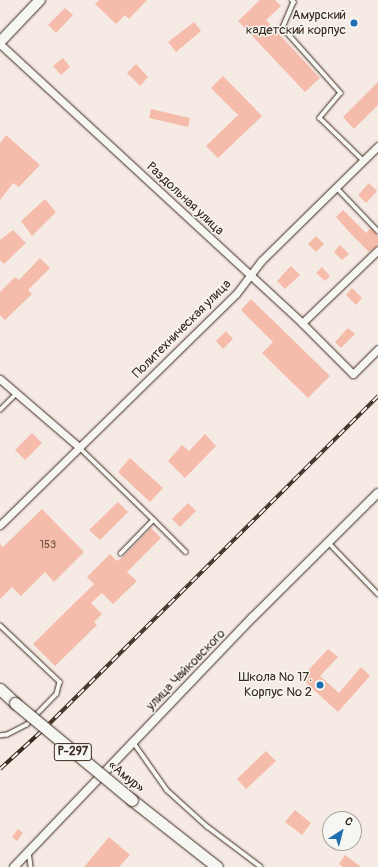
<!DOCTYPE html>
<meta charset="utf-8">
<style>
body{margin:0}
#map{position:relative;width:378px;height:867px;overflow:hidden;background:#f6eae4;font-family:Pangolin,sans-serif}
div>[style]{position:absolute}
.building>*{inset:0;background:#f5bcab}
.roads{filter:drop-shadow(0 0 1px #3b2a1e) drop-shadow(0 0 1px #3b2a1e)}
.service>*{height:3.5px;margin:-1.75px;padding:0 1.75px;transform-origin:1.75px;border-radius:1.75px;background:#f6f6f2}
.minor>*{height:7px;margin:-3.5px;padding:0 3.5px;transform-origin:3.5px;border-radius:3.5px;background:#f6f6f2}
.tertiary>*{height:8px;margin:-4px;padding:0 4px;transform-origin:4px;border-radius:4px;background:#f6f6f2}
.secondary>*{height:10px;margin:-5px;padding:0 5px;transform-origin:5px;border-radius:5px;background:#f6f6f2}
.trunk>*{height:11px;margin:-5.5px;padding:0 5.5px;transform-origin:5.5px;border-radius:5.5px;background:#f6f6f2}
.rail>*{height:4px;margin-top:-2px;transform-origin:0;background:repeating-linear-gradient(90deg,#f6f6f2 0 8px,#3b2a1e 0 16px);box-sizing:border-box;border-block:1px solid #3b2a1e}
.bridges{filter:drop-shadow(0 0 1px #3b2a1e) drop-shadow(0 0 1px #3b2a1e)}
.trunk-bridge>*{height:11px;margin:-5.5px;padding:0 5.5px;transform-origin:5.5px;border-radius:5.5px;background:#f6f6f2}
.dots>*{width:11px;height:11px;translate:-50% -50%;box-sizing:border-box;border:2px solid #f6f6f2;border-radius:50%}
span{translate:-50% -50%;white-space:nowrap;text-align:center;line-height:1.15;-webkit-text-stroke:3px #f6f6f2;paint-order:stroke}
.number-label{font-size:11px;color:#6a4e41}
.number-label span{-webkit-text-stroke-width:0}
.shield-label span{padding:1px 3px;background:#f6f6f2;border:1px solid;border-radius:3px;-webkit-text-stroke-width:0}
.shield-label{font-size:12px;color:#3b2a1e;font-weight:700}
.poi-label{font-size:13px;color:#3b2a1e}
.right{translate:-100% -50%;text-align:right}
.street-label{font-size:13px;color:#3b2a1e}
.north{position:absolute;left:322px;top:811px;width:40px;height:40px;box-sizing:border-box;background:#f6f6f2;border:1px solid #aba49d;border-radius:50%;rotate:36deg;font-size:11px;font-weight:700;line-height:16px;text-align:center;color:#3b2a1e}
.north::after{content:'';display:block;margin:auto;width:14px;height:18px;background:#1f6fb2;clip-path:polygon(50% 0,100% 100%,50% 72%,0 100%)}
</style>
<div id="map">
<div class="building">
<i style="clip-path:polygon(99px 0,147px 0,129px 19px,125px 15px,116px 24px,95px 4px)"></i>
<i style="clip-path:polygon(260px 0,275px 0,281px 6px,266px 20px,320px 78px,305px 92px,238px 21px)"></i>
<i style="clip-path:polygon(65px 8px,73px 15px,56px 33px,48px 25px)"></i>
<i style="clip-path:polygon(194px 22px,201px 31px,176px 52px,168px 42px)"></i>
<i style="clip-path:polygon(63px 58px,70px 67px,61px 75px,53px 66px)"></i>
<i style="clip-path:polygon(136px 64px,148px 77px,140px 86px,127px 73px)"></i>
<i style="clip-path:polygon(223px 76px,262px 116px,218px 158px,206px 146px,238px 115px,211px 88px)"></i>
<i style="clip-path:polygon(378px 82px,378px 105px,354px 129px,343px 117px)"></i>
<i style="clip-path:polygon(151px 109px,190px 118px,188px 127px,149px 118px)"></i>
<i style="clip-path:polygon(6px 135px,40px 165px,19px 187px,13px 183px,0 200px,0 143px)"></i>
<i style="clip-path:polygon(369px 183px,377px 191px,366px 203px,358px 195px)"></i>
<i style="clip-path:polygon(45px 199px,56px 212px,32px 236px,21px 221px)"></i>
<i style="clip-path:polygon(343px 210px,366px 233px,371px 228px,378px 236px,378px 245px,369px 252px,352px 235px,336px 217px)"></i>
<i style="clip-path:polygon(13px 230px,26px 243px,4px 264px,0 260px,0 240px)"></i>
<i style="clip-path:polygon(316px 236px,324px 244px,316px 252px,308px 244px)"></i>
<i style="clip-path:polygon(340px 245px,349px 254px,342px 260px,334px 252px)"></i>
<i style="clip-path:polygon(40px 258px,50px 268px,28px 290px,32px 294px,5px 320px,0 315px,0 292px,15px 277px,19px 280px)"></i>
<i style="clip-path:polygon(291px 266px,300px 275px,285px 289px,277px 281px)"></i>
<i style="clip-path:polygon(322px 267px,330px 276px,325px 281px,316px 273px)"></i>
<i style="clip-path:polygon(352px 288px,362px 298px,356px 305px,346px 295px)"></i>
<i style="clip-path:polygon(251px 299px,330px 376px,308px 398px,262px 353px,273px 342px,241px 310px)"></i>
<i style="clip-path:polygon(348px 328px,355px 334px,341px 348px,335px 342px)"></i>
<i style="clip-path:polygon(226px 331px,233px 339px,223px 349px,216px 341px)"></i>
<i style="clip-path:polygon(32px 433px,42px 443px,25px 460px,15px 450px)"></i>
<i style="clip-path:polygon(205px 434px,216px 446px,185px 478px,168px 461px,182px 445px,189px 451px)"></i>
<i style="clip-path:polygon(130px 458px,163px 488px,150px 502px,118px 472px)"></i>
<i style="clip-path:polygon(118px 502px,128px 512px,100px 540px,89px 530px)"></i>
<i style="clip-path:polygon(188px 503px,196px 511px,180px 527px,172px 519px)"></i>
<i style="clip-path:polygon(42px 509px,84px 552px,54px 582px,45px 572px,21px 596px,12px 587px,0 599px,0 544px,3px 547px)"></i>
<i style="clip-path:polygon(151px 528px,161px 538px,127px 572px,137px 581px,113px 604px,102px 593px,91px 603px,102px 614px,94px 622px,97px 625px,55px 666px,33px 644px,94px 584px,87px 577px,110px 554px,117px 561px,123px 557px)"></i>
<i style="clip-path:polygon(328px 649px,338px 657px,320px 676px,339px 693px,361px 667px,370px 676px,338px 712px,301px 678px)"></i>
<i style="clip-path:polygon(266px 751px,276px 761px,246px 789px,237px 779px)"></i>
<i style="clip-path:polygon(295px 810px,311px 823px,302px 835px,285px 822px)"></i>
<i style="clip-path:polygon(18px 829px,23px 833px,17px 841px,12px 837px)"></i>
<i style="clip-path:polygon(109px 837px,130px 855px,119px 867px,84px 867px)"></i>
<i style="clip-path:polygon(345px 855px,361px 867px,343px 867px,339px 864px)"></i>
</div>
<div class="roads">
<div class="service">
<i style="left:292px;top:0;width:3px;rotate:45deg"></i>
<i style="left:294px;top:2px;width:28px;rotate:113deg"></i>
<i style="left:283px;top:28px;width:87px;rotate:48.3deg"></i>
<i style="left:341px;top:93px;width:33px;rotate:130deg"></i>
<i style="left:320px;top:118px;width:62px;rotate:44.3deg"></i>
<i style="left:336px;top:187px;width:61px;rotate:46.3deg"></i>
<i style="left:0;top:410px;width:23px;rotate:-45deg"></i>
<i style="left:79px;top:447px;width:105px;rotate:44.2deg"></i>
<i style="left:154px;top:520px;width:47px;rotate:134.1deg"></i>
<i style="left:154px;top:520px;width:45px;rotate:45deg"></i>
<i style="left:329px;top:543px;width:71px;rotate:46.1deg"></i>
<i style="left:0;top:625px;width:83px;rotate:43.5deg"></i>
<i style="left:60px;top:682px;width:12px;rotate:104deg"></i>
<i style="left:57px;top:694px;width:43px;rotate:134.1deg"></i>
<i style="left:27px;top:725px;width:22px;rotate:153deg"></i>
<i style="left:7px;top:735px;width:7px;rotate:172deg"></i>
<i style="left:134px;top:743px;width:57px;rotate:54.9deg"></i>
<i style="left:167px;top:790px;width:55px;rotate:42.1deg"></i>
<i style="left:208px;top:827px;width:66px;rotate:37deg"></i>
<i style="left:29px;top:852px;width:15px;rotate:82deg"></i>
</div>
<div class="minor">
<i style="left:0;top:44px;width:411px;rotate:42.7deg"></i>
<i style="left:302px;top:323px;width:72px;rotate:45deg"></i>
<i style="left:353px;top:374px;width:35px;rotate:-45deg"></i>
<i style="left:302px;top:323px;width:105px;rotate:-43.8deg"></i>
<i style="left:0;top:379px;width:104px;rotate:40.7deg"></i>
<i style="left:0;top:525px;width:330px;rotate:-44.4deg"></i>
<i style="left:236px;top:294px;width:41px;rotate:-52.9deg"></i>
<i style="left:261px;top:261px;width:164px;rotate:-44.5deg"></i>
</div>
<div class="tertiary">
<i style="left:14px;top:867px;width:346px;rotate:-46.3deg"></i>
<i style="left:253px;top:617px;width:176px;rotate:-44.8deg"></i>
</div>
<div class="secondary">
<i style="left:0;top:42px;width:58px;rotate:-46.4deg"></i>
</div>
<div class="trunk">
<i style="left:0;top:689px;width:21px;rotate:43deg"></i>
<i style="left:132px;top:800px;width:108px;rotate:38.2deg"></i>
</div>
</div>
<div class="rail">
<i style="left:0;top:769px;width:59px;rotate:-42.3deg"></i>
<i style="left:44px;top:729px;width:472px;rotate:-44.9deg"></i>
</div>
<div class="bridges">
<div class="trunk-bridge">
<i style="left:15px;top:703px;width:152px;rotate:39.7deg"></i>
</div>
</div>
<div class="dots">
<i style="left:354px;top:23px;background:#1f6fb2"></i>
<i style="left:320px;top:685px;background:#1f6fb2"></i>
</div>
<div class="number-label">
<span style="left:48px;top:545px">153</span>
</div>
<div class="shield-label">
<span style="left:73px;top:752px">Р-297</span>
</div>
<div class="poi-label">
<span class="right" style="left:346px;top:23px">Амурский<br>кадетский корпус</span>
<span class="right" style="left:312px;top:685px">Школа № 17.<br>Корпус № 2</span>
</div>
<div class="street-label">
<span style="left:185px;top:199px;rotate:43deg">Раздольная улица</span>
<span style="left:182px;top:329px;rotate:-45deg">Политехническая улица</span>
<span style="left:186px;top:670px;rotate:-46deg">улица Чайковского</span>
<span style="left:126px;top:777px;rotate:39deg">«Амур»</span>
</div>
<div class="north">С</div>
</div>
